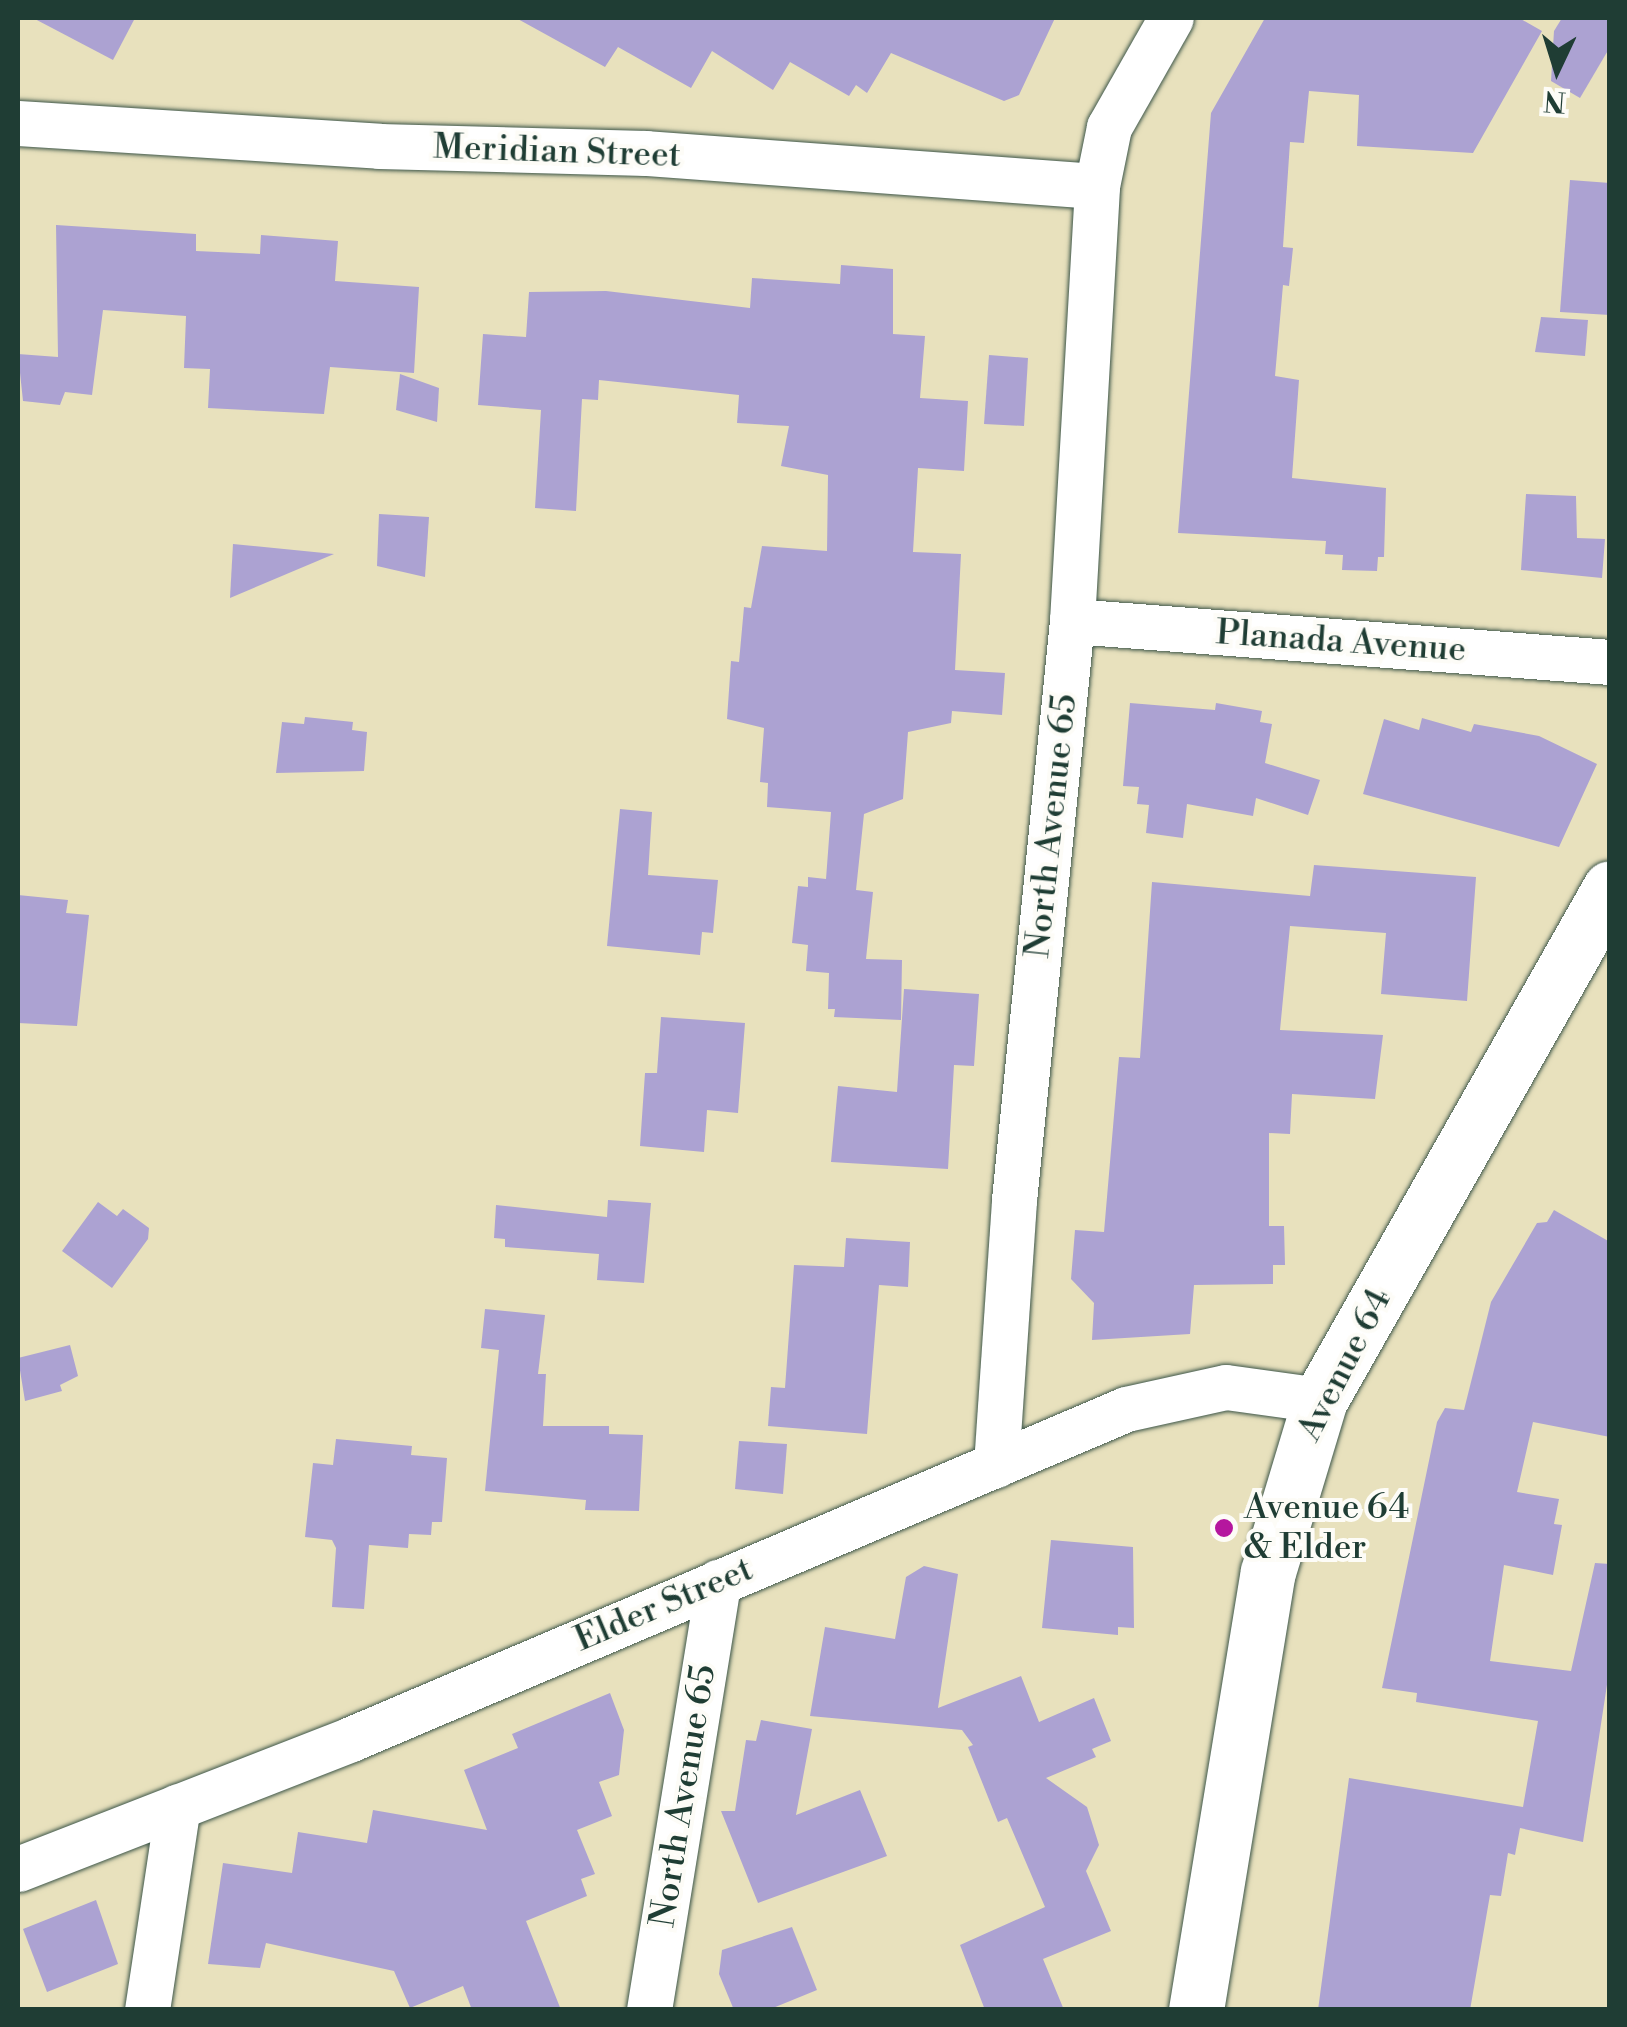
<!DOCTYPE html>
<style>
body{margin:0}
#map{position:relative;width:1627px;height:2027px;overflow:hidden;background:#e8e1bd;font-family:"Libre Bodoni",serif}
div>[style]{position:absolute}
.building>*{inset:0;background:#aca2d2}
.roads{filter:drop-shadow(0 0 2px #3d5649) drop-shadow(0 0 2px #3d5649)}
.minor>*{height:45px;margin:-22.5px;padding:0 22.5px;transform-origin:22.5px;border-radius:22.5px;background:#fff}
.tertiary>*{height:55px;margin:-27.5px;padding:0 27.5px;transform-origin:27.5px;border-radius:27.5px;background:#fff}
.dots>*{width:28px;height:28px;translate:-50% -50%;box-sizing:border-box;border:5px solid #fdfcf7;border-radius:50%}
span{translate:-50% -50%;white-space:nowrap;text-align:center;line-height:1.15;-webkit-text-stroke:8px #fdfcf7;paint-order:stroke}
.street-label{font-size:35px;color:#1f3d34}
.poi-label{font-size:35px;color:#1f3d34}
.left{translate:0 -50%;text-align:left}
.frame{position:absolute;inset:0;border:20px solid #1f3d34;pointer-events:none}
.north{position:absolute;left:1507px;top:20px;width:100px;height:100px;-webkit-text-stroke:8px #fdfcf7;paint-order:stroke;rotate:184deg;font-size:28px;font-weight:700;line-height:40px;text-align:center;color:#1f3d34}
.north::after{content:'';display:block;margin:auto;width:35px;height:45px;background:#1f3d34;clip-path:polygon(50% 0,100% 100%,50% 72%,0 100%)}
</style>
<div id="map">
<div class="building">
<i style="clip-path:polygon(33px 18px,135px 18px,113px 60px)"></i>
<i style="clip-path:polygon(516px 18px,1055px 18px,1019px 95px,1004px 101px,891px 53px,867px 93px,856px 85px,849px 96px,790px 62px,773px 90px,712px 51px,691px 88px,618px 47px,605px 67px)"></i>
<i style="clip-path:polygon(1265px 18px,1519px 18px,1542px 31px,1473px 153px,1357px 146px,1359px 95px,1309px 91px,1304px 143px,1290px 142px,1283px 247px,1293px 248px,1289px 286px,1283px 285px,1275px 376px,1299px 380px,1292px 478px,1386px 488px,1384px 557px,1378px 557px,1377px 571px,1342px 570px,1343px 555px,1325px 554px,1326px 541px,1178px 533px,1211px 113px)"></i>
<i style="clip-path:polygon(1562px 18px,1610px 18px,1610px 47px,1580px 98px,1551px 81px,1554px 31px)"></i>
<i style="clip-path:polygon(1570px 180px,1610px 183px,1610px 315px,1560px 312px)"></i>
<i style="clip-path:polygon(56px 225px,196px 234px,196px 251px,260px 254px,261px 235px,338px 241px,335px 281px,419px 287px,414px 373px,330px 367px,324px 414px,208px 408px,210px 369px,184px 368px,186px 316px,103px 310px,92px 395px,65px 392px,60px 405px,23px 401px,18px 354px,58px 357px)"></i>
<i style="clip-path:polygon(841px 265px,893px 269px,893px 334px,925px 336px,920px 398px,968px 401px,964px 471px,918px 468px,913px 552px,961px 554px,955px 670px,1005px 673px,1002px 715px,952px 711px,951px 723px,908px 732px,903px 799px,864px 814px,856px 890px,873px 892px,866px 959px,902px 960px,901px 1020px,834px 1017px,835px 1009px,828px 1009px,829px 973px,806px 971px,808px 945px,792px 943px,798px 886px,808px 887px,808px 877px,826px 879px,831px 812px,767px 807px,768px 783px,760px 782px,764px 728px,727px 719px,731px 661px,739px 662px,744px 607px,751px 608px,762px 546px,827px 551px,828px 475px,781px 466px,789px 426px,737px 423px,739px 395px,599px 380px,598px 400px,582px 399px,576px 511px,535px 508px,541px 410px,478px 405px,483px 334px,526px 337px,529px 292px,606px 291px,750px 308px,752px 278px,840px 284px)"></i>
<i style="clip-path:polygon(1541px 317px,1588px 320px,1585px 356px,1535px 352px)"></i>
<i style="clip-path:polygon(989px 355px,1028px 358px,1024px 426px,984px 424px)"></i>
<i style="clip-path:polygon(400px 374px,439px 388px,437px 422px,396px 410px)"></i>
<i style="clip-path:polygon(1526px 494px,1576px 496px,1577px 538px,1605px 539px,1602px 578px,1521px 570px)"></i>
<i style="clip-path:polygon(379px 514px,429px 517px,425px 577px,377px 566px)"></i>
<i style="clip-path:polygon(233px 544px,334px 554px,230px 598px)"></i>
<i style="clip-path:polygon(1130px 703px,1215px 710px,1216px 703px,1262px 711px,1260px 722px,1272px 724px,1265px 763px,1320px 780px,1308px 815px,1256px 798px,1253px 816px,1187px 804px,1183px 838px,1146px 833px,1149px 805px,1137px 804px,1139px 787px,1123px 786px)"></i>
<i style="clip-path:polygon(305px 717px,353px 722px,352px 730px,367px 732px,364px 771px,276px 773px,282px 722px,304px 724px)"></i>
<i style="clip-path:polygon(1422px 718px,1471px 732px,1474px 724px,1539px 736px,1597px 764px,1559px 847px,1363px 794px,1384px 719px,1419px 730px)"></i>
<i style="clip-path:polygon(620px 809px,652px 812px,648px 875px,718px 880px,713px 933px,702px 932px,700px 955px,607px 946px)"></i>
<i style="clip-path:polygon(1314px 865px,1476px 877px,1467px 1001px,1381px 994px,1386px 933px,1290px 926px,1280px 1030px,1383px 1035px,1375px 1099px,1292px 1094px,1290px 1134px,1269px 1133px,1269px 1226px,1284px 1226px,1285px 1265px,1273px 1265px,1273px 1284px,1194px 1285px,1190px 1334px,1092px 1340px,1094px 1303px,1071px 1279px,1075px 1230px,1104px 1232px,1119px 1057px,1140px 1058px,1152px 882px,1310px 896px)"></i>
<i style="clip-path:polygon(18px 895px,68px 900px,66px 913px,89px 915px,77px 1026px,18px 1023px)"></i>
<i style="clip-path:polygon(904px 989px,979px 994px,974px 1066px,954px 1065px,948px 1169px,831px 1162px,838px 1086px,897px 1092px)"></i>
<i style="clip-path:polygon(661px 1017px,745px 1023px,738px 1113px,707px 1110px,704px 1152px,640px 1146px,645px 1073px,657px 1073px)"></i>
<i style="clip-path:polygon(608px 1200px,651px 1203px,644px 1283px,597px 1280px,599px 1254px,505px 1247px,505px 1239px,494px 1238px,496px 1205px,607px 1217px)"></i>
<i style="clip-path:polygon(98px 1202px,117px 1216px,123px 1209px,149px 1228px,148px 1239px,112px 1288px,62px 1251px)"></i>
<i style="clip-path:polygon(1554px 1210px,1610px 1242px,1610px 1437px,1533px 1422px,1517px 1492px,1559px 1499px,1554px 1524px,1562px 1525px,1553px 1575px,1504px 1565px,1490px 1661px,1571px 1671px,1595px 1563px,1610px 1564px,1610px 1665px,1583px 1842px,1520px 1828px,1515px 1855px,1508px 1853px,1501px 1896px,1490px 1895px,1470px 2010px,1318px 2010px,1349px 1778px,1523px 1807px,1538px 1721px,1416px 1702px,1417px 1693px,1382px 1688px,1437px 1422px,1445px 1408px,1464px 1410px,1491px 1302px,1537px 1223px,1547px 1222px)"></i>
<i style="clip-path:polygon(846px 1238px,910px 1242px,908px 1287px,879px 1285px,867px 1434px,768px 1426px,771px 1387px,785px 1388px,794px 1265px,844px 1267px)"></i>
<i style="clip-path:polygon(485px 1309px,545px 1315px,538px 1374px,546px 1374px,543px 1426px,609px 1426px,609px 1434px,643px 1435px,639px 1511px,585px 1510px,586px 1500px,485px 1491px,499px 1350px,481px 1348px)"></i>
<i style="clip-path:polygon(70px 1345px,78px 1376px,60px 1385px,62px 1391px,25px 1401px,18px 1358px)"></i>
<i style="clip-path:polygon(336px 1439px,412px 1446px,411px 1455px,447px 1458px,442px 1522px,432px 1522px,431px 1535px,409px 1534px,408px 1548px,369px 1545px,364px 1609px,332px 1607px,336px 1548px,332px 1540px,305px 1537px,313px 1463px,333px 1465px)"></i>
<i style="clip-path:polygon(739px 1441px,787px 1444px,783px 1494px,735px 1489px)"></i>
<i style="clip-path:polygon(1051px 1540px,1133px 1547px,1134px 1628px,1118px 1627px,1118px 1635px,1042px 1628px)"></i>
<i style="clip-path:polygon(924px 1566px,958px 1574px,938px 1708px,1021px 1676px,1039px 1722px,1094px 1698px,1111px 1741px,1092px 1749px,1096px 1757px,1046px 1778px,1087px 1807px,1099px 1845px,1086px 1871px,1111px 1931px,1043px 1959px,1064px 2010px,985px 2010px,960px 1945px,1045px 1907px,1007px 1818px,998px 1822px,968px 1747px,973px 1745px,962px 1730px,810px 1716px,825px 1627px,895px 1639px,906px 1577px)"></i>
<i style="clip-path:polygon(610px 1693px,624px 1730px,619px 1775px,599px 1782px,612px 1816px,577px 1830px,595px 1874px,581px 1879px,587px 1896px,526px 1921px,561px 2010px,472px 2010px,463px 1986px,410px 2008px,394px 1971px,266px 1943px,260px 1968px,208px 1964px,223px 1863px,292px 1873px,298px 1832px,367px 1843px,373px 1810px,487px 1830px,464px 1770px,518px 1748px,512px 1734px)"></i>
<i style="clip-path:polygon(761px 1720px,812px 1729px,796px 1815px,860px 1790px,887px 1856px,758px 1903px,721px 1811px,735px 1811px,746px 1740px,756px 1741px)"></i>
<i style="clip-path:polygon(96px 1900px,118px 1964px,47px 1992px,23px 1929px)"></i>
<i style="clip-path:polygon(792px 1927px,817px 1990px,768px 2010px,734px 2010px,719px 1974px,722px 1950px)"></i>
</div>
<div class="roads">
<div class="minor">
<i style="left:18px;top:123px;width:362px;rotate:3.6deg"></i>
<i style="left:379px;top:146px;width:267px;rotate:1.5deg"></i>
<i style="left:646px;top:153px;width:452px;rotate:4.2deg"></i>
<i style="left:1072px;top:621px;width:540px;rotate:4.36deg"></i>
<i style="left:996px;top:1465px;width:266px;rotate:-86.1deg"></i>
<i style="left:1014px;top:1200px;width:582px;rotate:-84.28deg"></i>
<i style="left:1072px;top:621px;width:436px;rotate:-86.7deg"></i>
<i style="left:1097px;top:186px;width:60px;rotate:-78.5deg"></i>
<i style="left:1109px;top:127px;width:125px;rotate:-60.4deg"></i>
<i style="left:18px;top:1869px;width:357px;rotate:-21.3deg"></i>
<i style="left:351px;top:1739px;width:842px;rotate:-23.06deg"></i>
<i style="left:1126px;top:1409px;width:102px;rotate:-12.4deg"></i>
<i style="left:1226px;top:1387px;width:95px;rotate:7.9deg"></i>
<i style="left:147px;top:2010px;width:206px;rotate:-81.4deg"></i>
<i style="left:649px;top:2010px;width:434px;rotate:-80.8deg"></i>
</div>
<div class="tertiary">
<i style="left:1196px;top:2010px;width:444px;rotate:-80.7deg"></i>
<i style="left:1268px;top:1572px;width:180px;rotate:-73.2deg"></i>
<i style="left:1320px;top:1400px;width:588px;rotate:-60.47deg"></i>
</div>
</div>
<div class="dots">
<i style="left:1224px;top:1528px;background:#b5179e"></i>
</div>
<div class="street-label">
<span style="left:557px;top:152px;rotate:2deg">Meridian Street</span>
<span style="left:1341px;top:642px;rotate:4deg">Planada Avenue</span>
<span style="left:1052px;top:826px;rotate:-84deg">North Avenue 65</span>
<span style="left:1345px;top:1365px;rotate:-63deg">Avenue 64</span>
<span style="left:664px;top:1605px;rotate:-23deg">Elder Street</span>
<span style="left:684px;top:1796px;rotate:-81deg">North Avenue 65</span>
</div>
<div class="poi-label">
<span class="left" style="left:1244px;top:1528px">Avenue 64<br>&amp; Elder</span>
</div>
<div class="frame"></div>
<div class="north">N</div>
</div>
